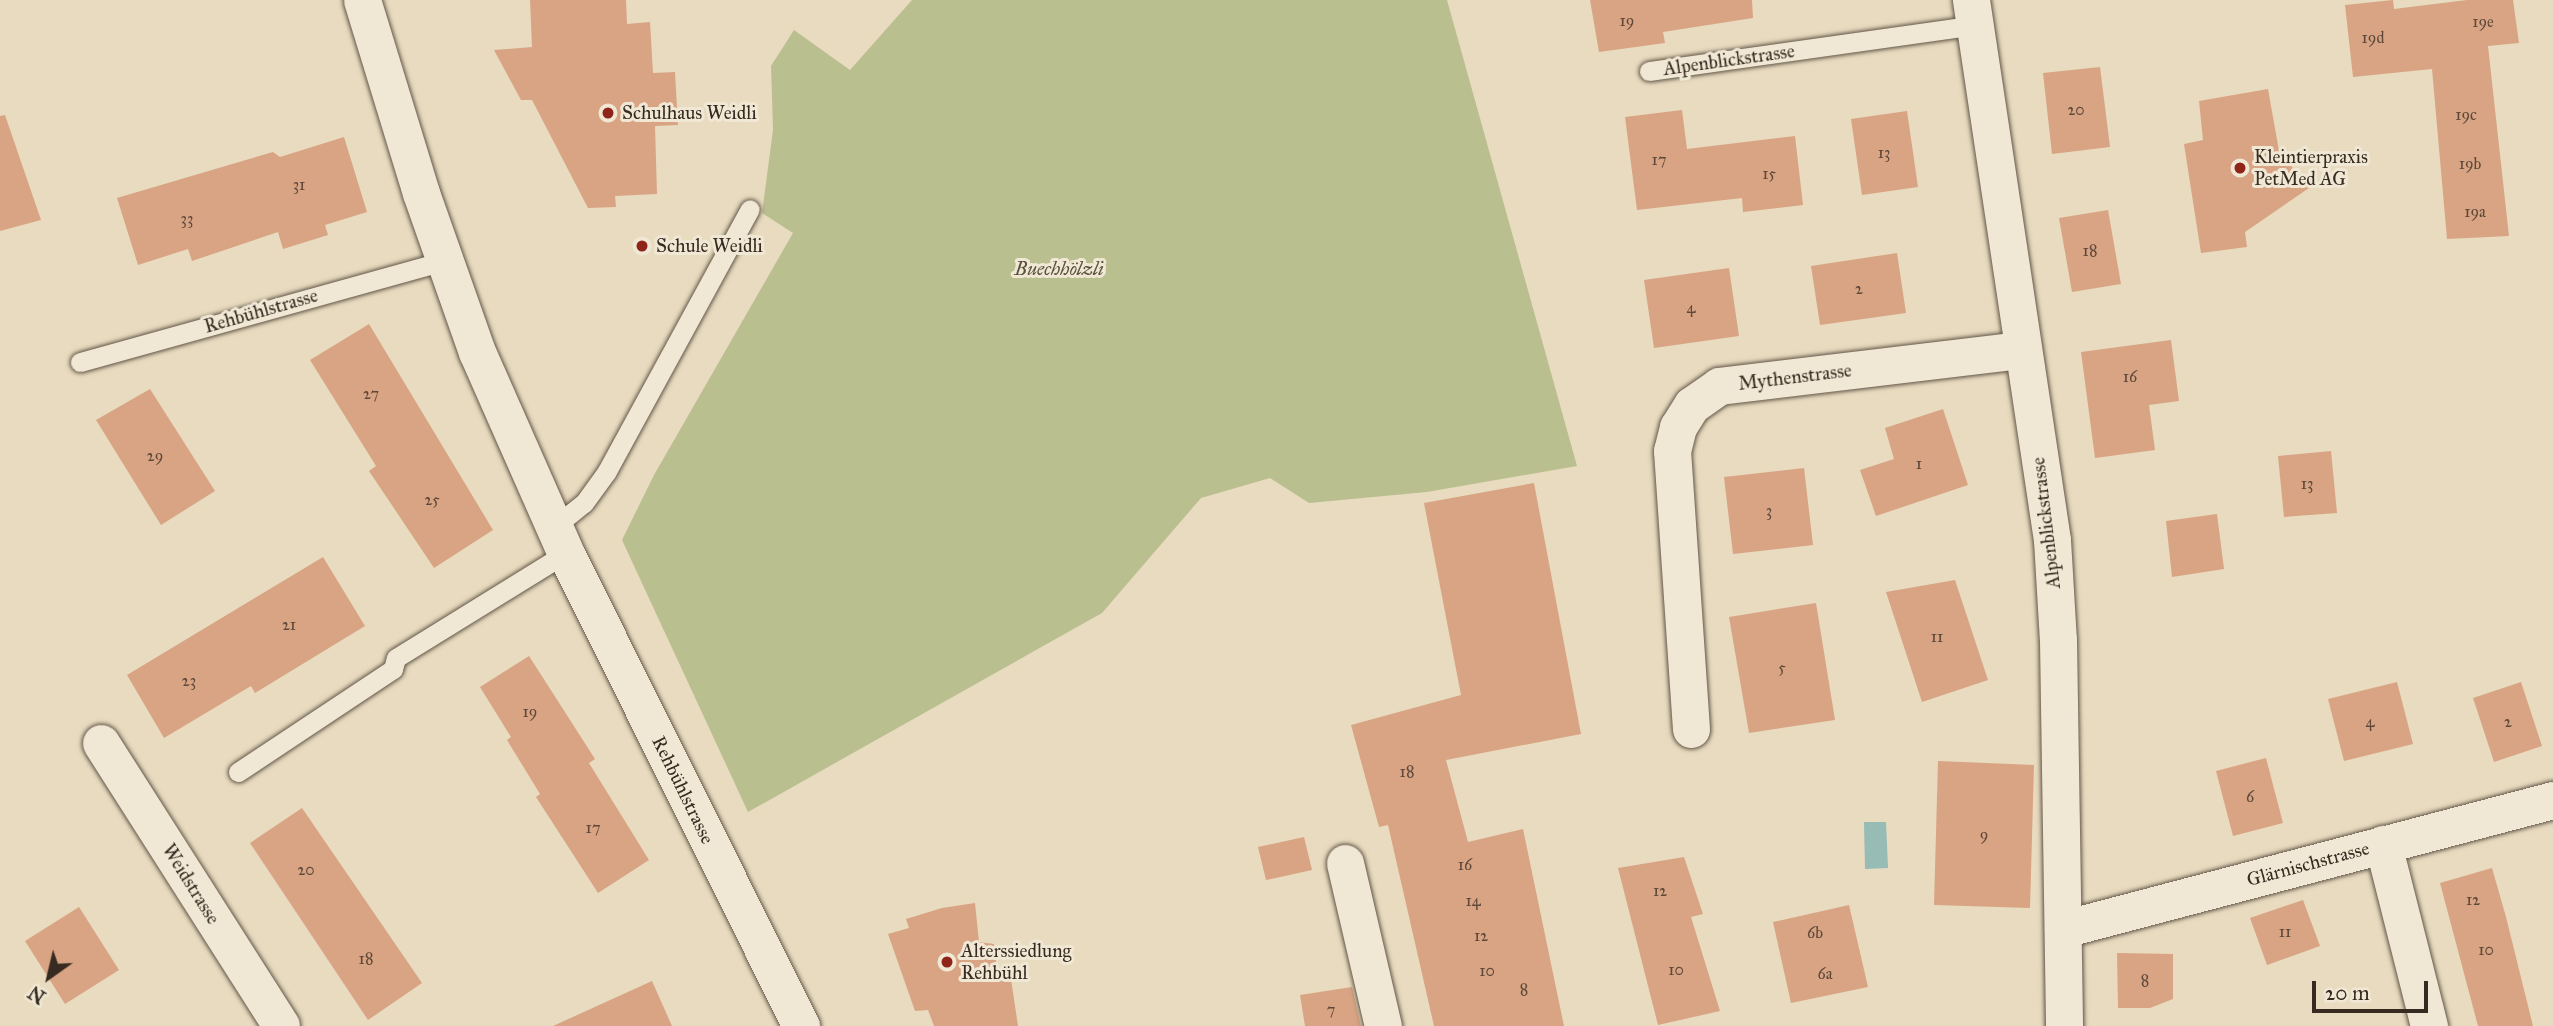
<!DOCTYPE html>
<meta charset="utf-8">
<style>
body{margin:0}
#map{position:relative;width:2553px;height:1026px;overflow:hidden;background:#e8dbbf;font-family:"IM FELL Great Primer",serif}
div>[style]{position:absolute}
.green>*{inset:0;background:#babf8f}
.water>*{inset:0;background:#97bbb5}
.building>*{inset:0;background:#d8a483}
.roads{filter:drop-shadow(0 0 2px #635648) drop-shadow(0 0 2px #635648)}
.lane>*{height:19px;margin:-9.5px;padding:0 9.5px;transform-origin:9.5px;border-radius:9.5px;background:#f0e8d5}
.street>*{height:37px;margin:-18.5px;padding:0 18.5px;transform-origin:18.5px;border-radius:18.5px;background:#f0e8d5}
.dots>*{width:19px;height:19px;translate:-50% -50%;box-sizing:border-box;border:4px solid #f0e8d5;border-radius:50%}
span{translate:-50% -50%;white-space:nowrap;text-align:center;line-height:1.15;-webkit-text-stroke:6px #f0e8d5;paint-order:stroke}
.number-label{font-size:16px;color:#5f4839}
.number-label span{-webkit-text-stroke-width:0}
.street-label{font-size:19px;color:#372a20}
.poi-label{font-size:19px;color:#372a20}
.left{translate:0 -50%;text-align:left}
.park-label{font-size:19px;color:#584f3c;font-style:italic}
.north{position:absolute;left:14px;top:942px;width:70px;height:70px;-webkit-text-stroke:5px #f0e8d5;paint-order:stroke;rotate:214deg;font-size:19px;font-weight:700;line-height:28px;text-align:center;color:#372a20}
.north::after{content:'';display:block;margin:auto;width:24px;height:32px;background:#372a20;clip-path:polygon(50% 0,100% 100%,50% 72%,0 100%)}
.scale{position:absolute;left:2312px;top:981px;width:116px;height:32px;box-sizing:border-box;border:4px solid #372a20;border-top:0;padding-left:9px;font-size:21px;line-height:24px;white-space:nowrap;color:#372a20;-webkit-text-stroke:5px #f0e8d5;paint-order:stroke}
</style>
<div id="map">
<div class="green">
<i style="clip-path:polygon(912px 0,1447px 0,1577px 466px,1427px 492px,1309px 503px,1270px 478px,1201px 498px,1102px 613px,748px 812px,622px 540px,654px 475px,793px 233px,762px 213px,773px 130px,771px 66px,794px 30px,850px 70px)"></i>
</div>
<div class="water">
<i style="clip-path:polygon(1864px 822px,1886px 822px,1888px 868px,1865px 869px)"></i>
</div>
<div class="building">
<i style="clip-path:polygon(530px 0,626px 0,627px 24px,650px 22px,653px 73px,675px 72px,678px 125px,655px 126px,657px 194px,615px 196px,616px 207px,588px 208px,532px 100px,521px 100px,494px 50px,532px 47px)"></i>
<i style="clip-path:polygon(1590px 0,1752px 0,1753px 18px,1663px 32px,1665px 43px,1599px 52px)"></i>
<i style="clip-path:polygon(2393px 0,2394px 9px,2467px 0,2513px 0,2519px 43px,2488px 46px,2509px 236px,2447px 239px,2432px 69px,2353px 77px,2345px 5px)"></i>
<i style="clip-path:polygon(2100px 67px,2110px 147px,2052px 154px,2043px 73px)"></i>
<i style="clip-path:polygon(2268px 89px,2279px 151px,2309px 188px,2245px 232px,2247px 247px,2201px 253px,2184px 144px,2203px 140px,2199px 101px)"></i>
<i style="clip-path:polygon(1682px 110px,1687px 149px,1795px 136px,1803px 205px,1743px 212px,1742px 198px,1637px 210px,1625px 117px)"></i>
<i style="clip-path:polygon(1907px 111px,1918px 187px,1862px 195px,1851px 119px)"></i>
<i style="clip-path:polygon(5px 115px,41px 220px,0 231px,0 116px)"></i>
<i style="clip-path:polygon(344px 137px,367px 212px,325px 225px,328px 235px,283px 249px,278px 232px,192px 261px,188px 249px,138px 265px,117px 198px,273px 152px,280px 157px)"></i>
<i style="clip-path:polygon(2108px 210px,2121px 284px,2072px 292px,2059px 218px)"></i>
<i style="clip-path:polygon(1897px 253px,1906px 313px,1820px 325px,1811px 266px)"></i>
<i style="clip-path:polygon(1729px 268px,1739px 336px,1654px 348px,1644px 280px)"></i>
<i style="clip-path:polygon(369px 324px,493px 530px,434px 568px,369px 471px,376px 466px,310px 360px)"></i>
<i style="clip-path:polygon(2171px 340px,2179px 401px,2149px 405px,2155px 450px,2095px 458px,2081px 352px)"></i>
<i style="clip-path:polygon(150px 389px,215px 491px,161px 525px,96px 420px)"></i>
<i style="clip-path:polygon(1943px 409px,1968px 485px,1876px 516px,1860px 470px,1894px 459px,1885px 428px)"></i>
<i style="clip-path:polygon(2331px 451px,2337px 513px,2284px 517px,2278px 456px)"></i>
<i style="clip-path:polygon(1804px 468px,1813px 545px,1733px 554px,1724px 477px)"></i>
<i style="clip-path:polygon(1534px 483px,1581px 734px,1446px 760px,1468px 842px,1523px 829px,1564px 1026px,1434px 1026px,1388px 825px,1379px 827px,1351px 725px,1461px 695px,1424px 503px)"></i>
<i style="clip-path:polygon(2217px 514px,2224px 569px,2172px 577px,2166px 521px)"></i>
<i style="clip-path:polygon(323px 557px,365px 626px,255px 693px,251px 686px,164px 738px,127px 675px)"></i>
<i style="clip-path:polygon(1955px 580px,1988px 680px,1922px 702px,1886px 592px)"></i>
<i style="clip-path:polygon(1816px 603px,1835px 720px,1749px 733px,1729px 617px)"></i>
<i style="clip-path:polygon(529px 656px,595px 759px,589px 763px,649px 860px,598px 893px,536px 797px,540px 794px,507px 740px,511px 737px,480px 687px)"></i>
<i style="clip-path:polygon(2397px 682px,2413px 744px,2344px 761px,2328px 699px)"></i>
<i style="clip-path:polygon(2521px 682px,2542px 746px,2494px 762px,2473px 698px)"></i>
<i style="clip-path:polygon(2266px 758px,2283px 823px,2233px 836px,2216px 771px)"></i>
<i style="clip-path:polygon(1938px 761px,2034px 765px,2030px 908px,1934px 905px)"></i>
<i style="clip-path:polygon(302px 808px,422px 983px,368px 1020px,250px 843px)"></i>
<i style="clip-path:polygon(1304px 837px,1312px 870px,1266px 880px,1258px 847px)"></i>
<i style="clip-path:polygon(1684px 857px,1703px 914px,1691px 917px,1720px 1011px,1658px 1025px,1618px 868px)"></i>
<i style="clip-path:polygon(2492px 868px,2506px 917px,2533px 1026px,2478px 1026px,2440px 883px)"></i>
<i style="clip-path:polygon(2303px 900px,2320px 946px,2267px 965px,2250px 918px)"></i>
<i style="clip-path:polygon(975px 903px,979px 942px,994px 944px,998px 980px,1011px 979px,1018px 1026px,934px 1026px,928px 1010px,915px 1011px,888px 934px,909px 928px,906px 919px,942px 908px)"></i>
<i style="clip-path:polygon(1849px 905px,1868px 987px,1791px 1003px,1773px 922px)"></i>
<i style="clip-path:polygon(79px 907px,119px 970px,65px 1004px,25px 941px)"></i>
<i style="clip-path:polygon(2117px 953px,2173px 954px,2173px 999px,2150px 1008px,2118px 1008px)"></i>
<i style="clip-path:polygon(652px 981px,672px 1026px,553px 1026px)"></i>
<i style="clip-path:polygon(1352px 987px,1361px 1026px,1305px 1026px,1300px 995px)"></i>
</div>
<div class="roads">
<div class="lane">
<i style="left:1649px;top:71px;width:329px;rotate:-8deg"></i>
<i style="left:80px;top:362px;width:377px;rotate:-15.5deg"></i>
<i style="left:554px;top:527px;width:38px;rotate:-39deg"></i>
<i style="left:584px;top:503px;width:39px;rotate:-54deg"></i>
<i style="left:607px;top:471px;width:298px;rotate:-61.4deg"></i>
<i style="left:238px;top:772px;width:186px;rotate:-33.6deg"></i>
<i style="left:393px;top:669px;width:11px;rotate:-75deg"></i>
<i style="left:396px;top:658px;width:200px;rotate:-31.7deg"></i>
</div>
<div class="street">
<i style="left:362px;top:0;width:202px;rotate:73deg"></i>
<i style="left:421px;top:193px;width:169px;rotate:70.6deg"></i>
<i style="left:477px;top:352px;width:225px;rotate:66.2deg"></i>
<i style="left:568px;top:558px;width:523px;rotate:63.53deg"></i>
<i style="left:1971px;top:0;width:546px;rotate:81.47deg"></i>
<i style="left:2052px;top:540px;width:100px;rotate:86.6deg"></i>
<i style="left:2058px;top:640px;width:386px;rotate:89.1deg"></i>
<i style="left:1691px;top:729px;width:279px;rotate:-93.9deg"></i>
<i style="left:1672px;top:451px;width:25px;rotate:-76deg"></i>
<i style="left:1678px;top:427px;width:26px;rotate:-58deg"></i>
<i style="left:1692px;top:405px;width:33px;rotate:-35deg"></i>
<i style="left:1719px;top:386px;width:305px;rotate:-6.8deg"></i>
<i style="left:101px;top:743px;width:335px;rotate:57.5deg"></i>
<i style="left:2383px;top:844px;width:188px;rotate:75.8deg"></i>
<i style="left:1345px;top:863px;width:167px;rotate:76.9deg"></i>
<i style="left:2063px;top:929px;width:507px;rotate:-14.75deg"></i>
</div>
</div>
<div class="dots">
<i style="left:608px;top:113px;background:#8f2418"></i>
<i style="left:2240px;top:168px;background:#8f2418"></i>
<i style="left:642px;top:246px;background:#8f2418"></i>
<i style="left:947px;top:962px;background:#8f2418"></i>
</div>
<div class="number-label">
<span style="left:1627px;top:21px">19</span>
<span style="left:2483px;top:22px">19e</span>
<span style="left:2373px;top:38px">19d</span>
<span style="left:2076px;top:110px">20</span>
<span style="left:2466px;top:115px">19c</span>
<span style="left:1884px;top:153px">13</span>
<span style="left:1659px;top:160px">17</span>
<span style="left:2470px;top:164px">19b</span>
<span style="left:1769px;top:174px">15</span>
<span style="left:299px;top:185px">31</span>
<span style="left:2475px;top:212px">19a</span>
<span style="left:187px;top:219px">33</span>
<span style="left:2090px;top:251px">18</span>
<span style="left:1859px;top:289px">2</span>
<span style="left:1691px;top:308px">4</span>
<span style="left:2130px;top:377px">16</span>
<span style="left:371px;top:394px">27</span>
<span style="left:155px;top:456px">29</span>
<span style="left:1919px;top:464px">1</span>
<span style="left:2307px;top:484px">13</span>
<span style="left:432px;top:500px">25</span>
<span style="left:1769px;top:511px">3</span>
<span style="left:289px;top:625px">21</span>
<span style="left:1937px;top:637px">11</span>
<span style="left:1782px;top:668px">5</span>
<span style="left:189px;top:681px">23</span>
<span style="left:530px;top:712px">19</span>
<span style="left:2370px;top:722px">4</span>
<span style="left:2508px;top:722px">2</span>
<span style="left:1407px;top:772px">18</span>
<span style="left:2250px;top:797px">6</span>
<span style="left:593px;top:828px">17</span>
<span style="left:1984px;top:835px">9</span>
<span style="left:1465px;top:865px">16</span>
<span style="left:306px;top:870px">20</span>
<span style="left:1660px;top:891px">12</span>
<span style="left:2473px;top:900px">12</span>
<span style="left:1473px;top:901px">14</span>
<span style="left:2285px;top:932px">11</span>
<span style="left:1815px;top:933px">6b</span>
<span style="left:1481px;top:936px">12</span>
<span style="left:2486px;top:950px">10</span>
<span style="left:366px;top:959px">18</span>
<span style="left:1676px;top:970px">10</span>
<span style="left:1487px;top:971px">10</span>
<span style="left:1825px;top:974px">6a</span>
<span style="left:2145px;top:981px">8</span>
<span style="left:1524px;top:990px">8</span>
<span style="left:1331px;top:1010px">7</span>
</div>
<div class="street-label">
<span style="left:1729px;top:60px;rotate:-8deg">Alpenblickstrasse</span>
<span style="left:261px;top:311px;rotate:-16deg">Rehbühlstrasse</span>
<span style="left:1795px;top:377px;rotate:-7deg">Mythenstrasse</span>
<span style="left:2046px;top:523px;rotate:-97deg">Alpenblickstrasse</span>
<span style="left:683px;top:790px;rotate:64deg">Rehbühlstrasse</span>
<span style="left:2308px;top:864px;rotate:-15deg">Glärnischstrasse</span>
<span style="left:191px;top:884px;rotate:58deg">Weidstrasse</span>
</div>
<div class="poi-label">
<span class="left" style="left:622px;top:113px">Schulhaus Weidli</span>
<span class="left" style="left:2254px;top:168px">Kleintierpraxis<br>PetMed AG</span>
<span class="left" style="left:656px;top:246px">Schule Weidli</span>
<span class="left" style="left:961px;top:962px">Alterssiedlung<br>Rehbühl</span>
</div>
<div class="park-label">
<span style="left:1059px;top:269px">Buechhölzli</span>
</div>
<div class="north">N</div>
<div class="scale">20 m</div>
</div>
